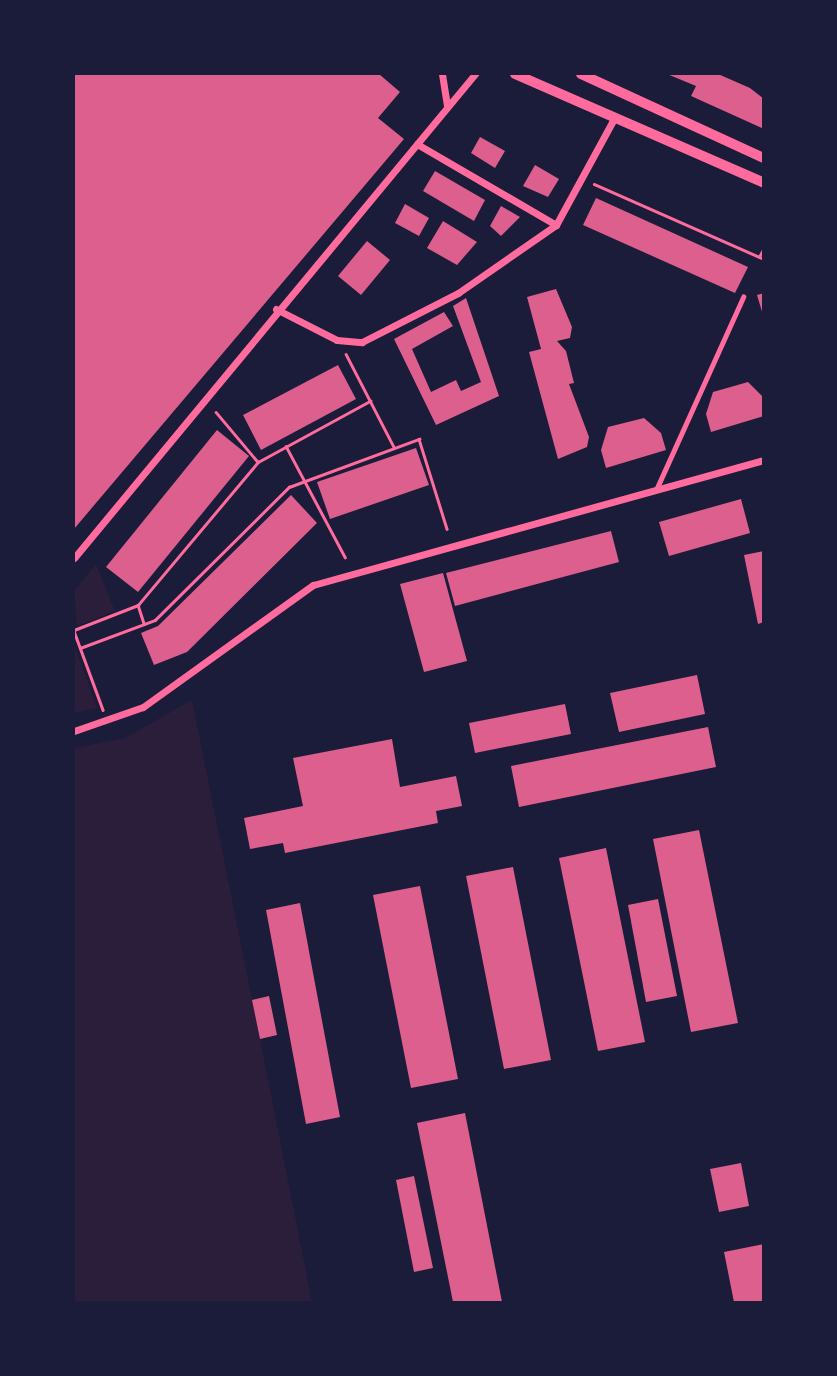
<!DOCTYPE html>
<style>
body{margin:0}
#map{position:relative;width:837px;height:1376px;overflow:hidden;background:#1b1b3a;font-family:"Sofia Sans Condensed",sans-serif}
div>[style]{position:absolute}
.green>*{inset:0;background:#2a1e3b}
.building>*{inset:0;background:#dd5f8e}
.path>*{height:2.5px;margin:-1.25px;padding:0 1.25px;transform-origin:1.25px;border-radius:1.25px;background:#ff6b9d}
.service>*{height:4.5px;margin:-2.25px;padding:0 2.25px;transform-origin:2.25px;border-radius:2.25px;background:#ff6b9d}
.minor>*{height:7px;margin:-3.5px;padding:0 3.5px;transform-origin:3.5px;border-radius:3.5px;background:#ff6b9d}
.tertiary>*{height:10px;margin:-5px;padding:0 5px;transform-origin:5px;border-radius:5px;background:#ff6b9d}
span{translate:-50% -50%;white-space:nowrap;text-align:center;line-height:1.15;-webkit-text-stroke:7px #1b1b3a;paint-order:stroke}
.frame{position:absolute;inset:0;border:75px solid #1b1b3a;pointer-events:none}
</style>
<div id="map">
<div class="green">
<i style="clip-path:polygon(96px 564px,115px 611px,77px 626px,74px 591px)"></i>
<i style="clip-path:polygon(74px 644px,97px 708px,74px 713px)"></i>
<i style="clip-path:polygon(192px 700px,260px 1039px,312px 1302px,74px 1302px,74px 748px,125px 738px)"></i>
</div>
<div class="building">
<i style="clip-path:polygon(74px 74px,379px 74px,400px 92px,378px 118px,404px 139px,74px 529px)"></i>
<i style="clip-path:polygon(667px 74px,718px 74px,750px 88px,764px 99px,764px 129px,691px 96px,696px 86px)"></i>
<i style="clip-path:polygon(480px 137px,505px 151px,495px 168px,471px 153px)"></i>
<i style="clip-path:polygon(535px 165px,559px 179px,548px 197px,523px 186px)"></i>
<i style="clip-path:polygon(435px 171px,485px 200px,474px 221px,423px 191px)"></i>
<i style="clip-path:polygon(596px 198px,748px 267px,735px 293px,583px 225px)"></i>
<i style="clip-path:polygon(405px 204px,429px 218px,419px 236px,395px 223px)"></i>
<i style="clip-path:polygon(501px 206px,520px 217px,501px 236px,490px 226px)"></i>
<i style="clip-path:polygon(443px 221px,477px 242px,457px 265px,427px 248px)"></i>
<i style="clip-path:polygon(367px 241px,390px 260px,361px 295px,338px 276px)"></i>
<i style="clip-path:polygon(556px 289px,572px 327px,570px 338px,557px 341px,566px 351px,574px 383px,569px 384px,589px 437px,587px 447px,558px 459px,529px 352px,541px 349px,527px 297px)"></i>
<i style="clip-path:polygon(764px 293px,764px 315px,763px 315px,757px 295px)"></i>
<i style="clip-path:polygon(466px 298px,499px 396px,436px 425px,394px 339px,444px 312px,453px 326px,412px 349px,431px 392px,456px 380px,461px 391px,481px 382px,453px 306px)"></i>
<i style="clip-path:polygon(338px 365px,356px 399px,261px 450px,243px 415px)"></i>
<i style="clip-path:polygon(748px 382px,764px 398px,764px 416px,711px 432px,706px 414px,713px 392px)"></i>
<i style="clip-path:polygon(644px 418px,661px 433px,666px 450px,606px 468px,601px 450px,608px 427px)"></i>
<i style="clip-path:polygon(217px 430px,249px 456px,138px 592px,106px 567px)"></i>
<i style="clip-path:polygon(416px 448px,429px 485px,330px 519px,317px 482px)"></i>
<i style="clip-path:polygon(291px 495px,317px 523px,187px 652px,154px 665px,141px 633px,158px 626px)"></i>
<i style="clip-path:polygon(741px 499px,750px 533px,669px 556px,659px 522px)"></i>
<i style="clip-path:polygon(611px 531px,619px 562px,455px 606px,446px 573px)"></i>
<i style="clip-path:polygon(764px 551px,764px 622px,758px 624px,744px 555px)"></i>
<i style="clip-path:polygon(443px 573px,467px 661px,424px 672px,400px 584px)"></i>
<i style="clip-path:polygon(697px 675px,705px 714px,619px 732px,610px 693px)"></i>
<i style="clip-path:polygon(565px 704px,571px 734px,475px 753px,469px 723px)"></i>
<i style="clip-path:polygon(708px 727px,716px 767px,519px 807px,511px 766px)"></i>
<i style="clip-path:polygon(392px 739px,400px 787px,456px 776px,462px 806px,436px 811px,438px 823px,285px 853px,283px 843px,250px 849px,244px 818px,303px 806px,293px 758px)"></i>
<i style="clip-path:polygon(699px 830px,738px 1023px,691px 1032px,653px 839px)"></i>
<i style="clip-path:polygon(606px 848px,645px 1042px,598px 1051px,559px 858px)"></i>
<i style="clip-path:polygon(513px 867px,551px 1060px,504px 1069px,466px 876px)"></i>
<i style="clip-path:polygon(420px 886px,458px 1079px,411px 1088px,373px 895px)"></i>
<i style="clip-path:polygon(658px 899px,677px 996px,646px 1002px,628px 905px)"></i>
<i style="clip-path:polygon(300px 903px,340px 1117px,306px 1124px,266px 910px)"></i>
<i style="clip-path:polygon(269px 996px,277px 1035px,260px 1039px,252px 1000px)"></i>
<i style="clip-path:polygon(465px 1113px,502px 1302px,453px 1302px,417px 1123px)"></i>
<i style="clip-path:polygon(741px 1163px,749px 1206px,719px 1212px,710px 1169px)"></i>
<i style="clip-path:polygon(414px 1176px,433px 1268px,414px 1272px,396px 1180px)"></i>
<i style="clip-path:polygon(764px 1244px,764px 1302px,734px 1302px,724px 1252px)"></i>
</div>
<div class="path">
<i style="left:594px;top:184px;width:186px;rotate:23.8deg"></i>
<i style="left:759px;top:257px;width:10px;rotate:-61deg"></i>
<i style="left:346px;top:354px;width:105px;rotate:62.7deg"></i>
<i style="left:216px;top:412px;width:65px;rotate:50deg"></i>
<i style="left:258px;top:462px;width:128px;rotate:-28.6deg"></i>
<i style="left:286px;top:446px;width:126px;rotate:62deg"></i>
<i style="left:138px;top:605px;width:20px;rotate:72deg"></i>
<i style="left:74px;top:630px;width:69px;rotate:-21.3deg"></i>
<i style="left:138px;top:605px;width:187px;rotate:-50deg"></i>
<i style="left:74px;top:631px;width:84px;rotate:69.8deg"></i>
<i style="left:80px;top:648px;width:80px;rotate:-20.5deg"></i>
<i style="left:155px;top:620px;width:189px;rotate:-44.8deg"></i>
<i style="left:289px;top:487px;width:139px;rotate:-20.3deg"></i>
<i style="left:419px;top:439px;width:94px;rotate:72.7deg"></i>
</div>
<div class="service">
<i style="left:656px;top:490px;width:212px;rotate:-65.7deg"></i>
</div>
<div class="minor">
<i style="left:442px;top:74px;width:33px;rotate:81deg"></i>
<i style="left:417px;top:144px;width:161px;rotate:30.2deg"></i>
<i style="left:276px;top:309px;width:68px;rotate:26.9deg"></i>
<i style="left:337px;top:340px;width:25px;rotate:5deg"></i>
<i style="left:362px;top:342px;width:108px;rotate:-27deg"></i>
<i style="left:458px;top:293px;width:119px;rotate:-34.8deg"></i>
<i style="left:556px;top:225px;width:123px;rotate:-61.4deg"></i>
<i style="left:74px;top:558px;width:629px;rotate:-50.36deg"></i>
<i style="left:74px;top:731px;width:73px;rotate:-19.2deg"></i>
<i style="left:143px;top:707px;width:209px;rotate:-35.7deg"></i>
<i style="left:313px;top:585px;width:468px;rotate:-15.5deg"></i>
</div>
<div class="tertiary">
<i style="left:515px;top:74px;width:272px;rotate:23.6deg"></i>
<i style="left:581px;top:74px;width:201px;rotate:24.7deg"></i>
</div>
<div class="frame"></div>
</div>
